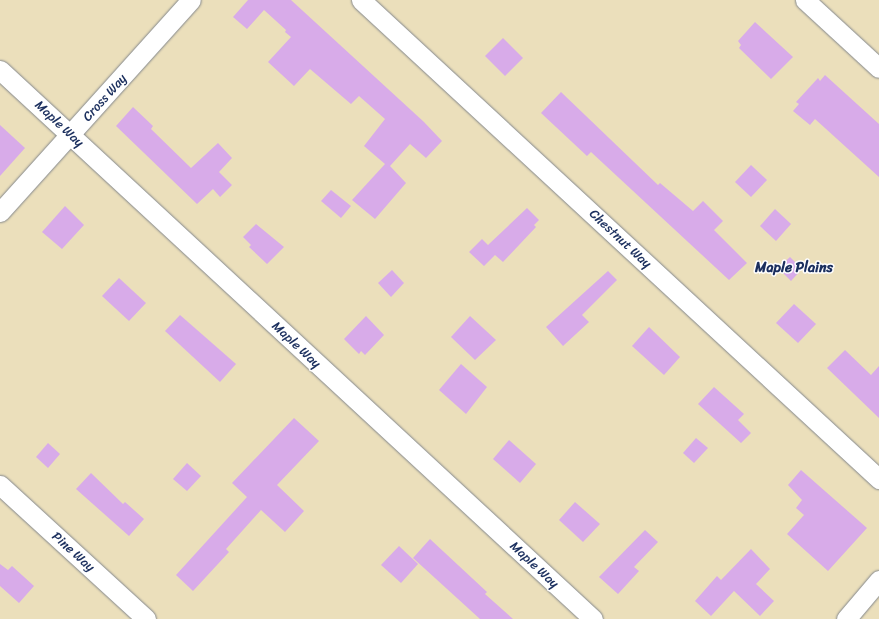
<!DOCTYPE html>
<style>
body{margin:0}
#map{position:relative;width:879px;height:619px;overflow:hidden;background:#ebdfbb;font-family:Sriracha,sans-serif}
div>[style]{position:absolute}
.building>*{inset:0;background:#d8abe9}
.roads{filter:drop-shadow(0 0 1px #83878c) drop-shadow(0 0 1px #83878c)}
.street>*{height:19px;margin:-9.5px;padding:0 9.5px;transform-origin:9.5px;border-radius:9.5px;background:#fff}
span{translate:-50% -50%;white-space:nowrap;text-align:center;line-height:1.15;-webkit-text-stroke:3px #fff;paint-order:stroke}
.street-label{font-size:13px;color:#1b2f5e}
.neighbourhood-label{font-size:14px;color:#1b2f5e;font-weight:700}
</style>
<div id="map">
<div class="building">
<i style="clip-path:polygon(248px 0,291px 0,424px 122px,442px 141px,426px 158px,410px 144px,390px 166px,406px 183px,375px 219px,352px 200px,385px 164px,364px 146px,385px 119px,359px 96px,351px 104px,310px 69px,294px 86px,268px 62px,291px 37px,285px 32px,286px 30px,264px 10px,247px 29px,233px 17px)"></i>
<i style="clip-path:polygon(755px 22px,793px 57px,771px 79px,739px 48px,741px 45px,738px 41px)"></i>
<i style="clip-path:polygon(503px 38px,523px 58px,505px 76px,485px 56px)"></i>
<i style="clip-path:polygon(825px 75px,879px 124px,879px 177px,815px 119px,810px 125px,793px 111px,799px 104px,796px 102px,818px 78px,820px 81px)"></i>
<i style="clip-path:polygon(561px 92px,658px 185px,660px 183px,693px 211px,703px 201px,723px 221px,714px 230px,747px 263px,729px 280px,591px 152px,587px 156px,541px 113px)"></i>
<i style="clip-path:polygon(133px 107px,153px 126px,151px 129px,191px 168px,218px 143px,232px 158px,219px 172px,232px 185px,220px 197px,213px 189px,197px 204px,116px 126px)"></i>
<i style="clip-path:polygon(0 125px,25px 148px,0 176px)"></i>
<i style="clip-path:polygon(751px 165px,767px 180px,751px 197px,735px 182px)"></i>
<i style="clip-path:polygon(331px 190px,351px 206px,341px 218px,321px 201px)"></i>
<i style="clip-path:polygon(65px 206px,84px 225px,62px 249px,42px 232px)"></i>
<i style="clip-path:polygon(527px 208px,539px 220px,534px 225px,536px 227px,503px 262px,495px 255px,484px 266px,469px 252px,482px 239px,488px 245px)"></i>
<i style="clip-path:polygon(775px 209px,791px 224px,776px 241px,760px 226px)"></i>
<i style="clip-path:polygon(256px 224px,284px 247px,267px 264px,249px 247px,251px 245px,243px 237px)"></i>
<i style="clip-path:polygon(790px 257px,802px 269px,791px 281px,778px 268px)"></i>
<i style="clip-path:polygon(392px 270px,404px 283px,391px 297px,378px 283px)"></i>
<i style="clip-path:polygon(608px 271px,617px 280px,582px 315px,589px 322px,563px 346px,546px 327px)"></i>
<i style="clip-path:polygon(119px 278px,146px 303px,129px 321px,102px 296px)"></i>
<i style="clip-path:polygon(794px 304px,816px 324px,798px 343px,776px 323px)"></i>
<i style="clip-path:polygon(180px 315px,236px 364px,220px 382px,165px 331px)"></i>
<i style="clip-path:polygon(366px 316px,384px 335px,365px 355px,361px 351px,359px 354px,344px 339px)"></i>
<i style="clip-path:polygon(470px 316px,496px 340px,475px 360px,451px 337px)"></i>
<i style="clip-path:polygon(649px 327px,680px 357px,664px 375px,632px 346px)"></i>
<i style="clip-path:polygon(845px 350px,871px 375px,879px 366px,879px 418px,827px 368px)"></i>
<i style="clip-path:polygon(461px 364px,487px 387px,466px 414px,439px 390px)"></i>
<i style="clip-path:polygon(714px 387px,744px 414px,738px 420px,751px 433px,741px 443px,698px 404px)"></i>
<i style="clip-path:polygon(294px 418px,319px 441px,277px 485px,304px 511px,285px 532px,261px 510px,226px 549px,229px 552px,193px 591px,176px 575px,247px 497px,232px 483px)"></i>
<i style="clip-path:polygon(696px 438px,708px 448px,694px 463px,683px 453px)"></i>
<i style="clip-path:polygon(509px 440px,536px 464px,520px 483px,493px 459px)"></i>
<i style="clip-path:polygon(48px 443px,60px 454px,48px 468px,36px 457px)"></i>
<i style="clip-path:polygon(187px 463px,201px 476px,187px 491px,173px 479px)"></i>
<i style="clip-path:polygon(801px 470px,867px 528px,828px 571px,787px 534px,804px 515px,796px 508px,802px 500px,788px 485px)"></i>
<i style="clip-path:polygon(91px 473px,123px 504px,125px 502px,144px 519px,129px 536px,76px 489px)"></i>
<i style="clip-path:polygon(575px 502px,600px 524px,583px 542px,559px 520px)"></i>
<i style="clip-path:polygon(645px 530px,658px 542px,634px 567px,639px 571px,618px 594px,599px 577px)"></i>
<i style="clip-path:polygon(430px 539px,487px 592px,485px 594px,513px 619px,480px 619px,413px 558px)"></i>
<i style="clip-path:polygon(399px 546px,418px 564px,401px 583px,381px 565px)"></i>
<i style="clip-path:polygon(751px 549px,770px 569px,756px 584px,774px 601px,760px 616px,734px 591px,711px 616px,695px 601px,717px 576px,721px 580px)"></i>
<i style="clip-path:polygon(0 564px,8px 570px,12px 566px,34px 586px,19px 603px,0 586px)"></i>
</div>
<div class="roads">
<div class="street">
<i style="left:361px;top:0;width:706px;rotate:42.76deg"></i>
<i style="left:805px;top:0;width:100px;rotate:42.6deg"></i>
<i style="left:0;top:70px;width:808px;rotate:42.79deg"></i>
<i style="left:0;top:212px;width:285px;rotate:-48deg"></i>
<i style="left:0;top:485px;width:198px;rotate:42.5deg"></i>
<i style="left:846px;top:619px;width:51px;rotate:-49.8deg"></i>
</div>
</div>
<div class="street-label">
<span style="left:105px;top:98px;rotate:-48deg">Cross Way</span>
<span style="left:59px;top:124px;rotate:43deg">Maple Way</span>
<span style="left:620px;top:239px;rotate:43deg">Chestnut Way</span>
<span style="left:296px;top:345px;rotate:43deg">Maple Way</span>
<span style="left:73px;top:552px;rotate:42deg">Pine Way</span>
<span style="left:534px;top:565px;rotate:43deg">Maple Way</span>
</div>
<div class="neighbourhood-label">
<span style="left:794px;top:268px">Maple Plains</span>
</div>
</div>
